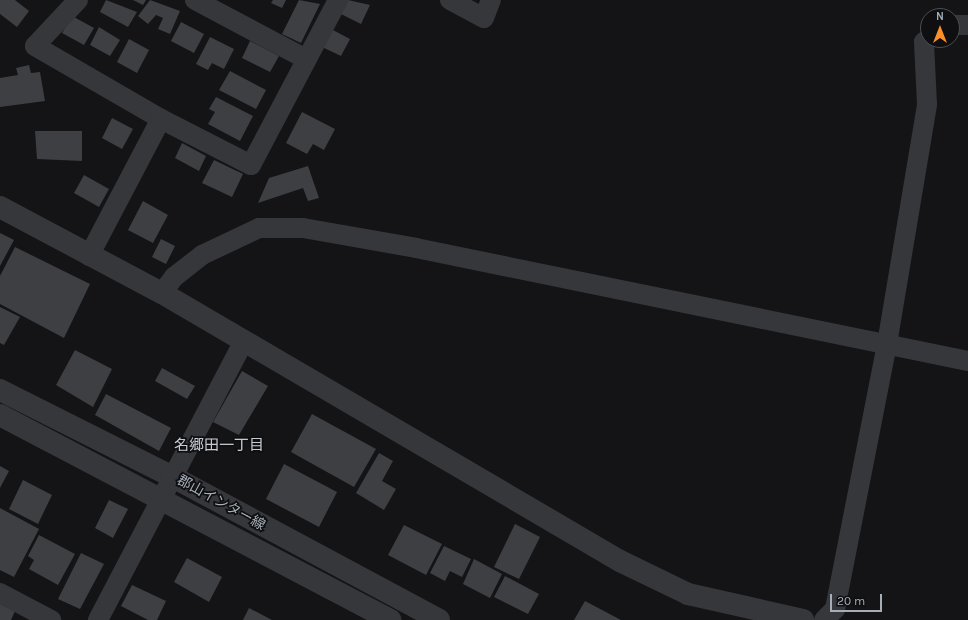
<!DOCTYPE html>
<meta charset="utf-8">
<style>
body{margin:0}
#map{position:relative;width:968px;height:620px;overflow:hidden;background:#141416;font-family:Karla,"Noto Sans JP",sans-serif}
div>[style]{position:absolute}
.building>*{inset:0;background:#3e3f43}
.minor>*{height:20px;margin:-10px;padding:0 10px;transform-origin:10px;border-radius:10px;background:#35373b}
.tertiary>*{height:22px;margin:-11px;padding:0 11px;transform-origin:11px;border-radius:11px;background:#35373b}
span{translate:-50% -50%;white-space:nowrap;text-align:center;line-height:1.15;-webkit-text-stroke:3.5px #0f0f11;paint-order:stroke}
.street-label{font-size:14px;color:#a5aeb7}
.neighbourhood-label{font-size:15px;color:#c6ccd3}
.north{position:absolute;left:920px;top:8px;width:40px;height:40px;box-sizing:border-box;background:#0f0f11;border:1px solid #4b4f53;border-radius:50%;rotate:0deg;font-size:11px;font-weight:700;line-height:16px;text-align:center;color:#a5aeb7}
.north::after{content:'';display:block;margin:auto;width:14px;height:18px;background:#fc8f26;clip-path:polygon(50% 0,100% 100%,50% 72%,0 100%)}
.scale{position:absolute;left:830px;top:594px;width:52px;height:18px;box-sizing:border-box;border:2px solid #a5aeb7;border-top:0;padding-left:5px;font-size:12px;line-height:14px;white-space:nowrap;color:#a5aeb7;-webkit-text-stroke:3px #0f0f11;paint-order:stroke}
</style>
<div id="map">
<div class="building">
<i style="clip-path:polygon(0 0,15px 0,29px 11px,17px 27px,0 14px)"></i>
<i style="clip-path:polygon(106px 0,137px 12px,128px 27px,100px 12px)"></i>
<i style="clip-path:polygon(133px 0,146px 0,143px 5px)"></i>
<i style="clip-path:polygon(150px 0,180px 11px,170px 34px,158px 29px,163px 18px,156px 15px,148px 24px,138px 16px)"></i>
<i style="clip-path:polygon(273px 0,286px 0,282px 8px,271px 3px)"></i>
<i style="clip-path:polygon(299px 0,320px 4px,301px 43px,282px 34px)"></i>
<i style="clip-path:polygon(348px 0,370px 5px,361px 24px,341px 14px)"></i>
<i style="clip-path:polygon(72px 16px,94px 28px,84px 45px,62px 33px)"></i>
<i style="clip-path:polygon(181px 22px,204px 34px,194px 53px,171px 41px)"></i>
<i style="clip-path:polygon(99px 27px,120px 40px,110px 56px,90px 45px)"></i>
<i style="clip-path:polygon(331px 29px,350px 39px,341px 56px,322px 47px)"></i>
<i style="clip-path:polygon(210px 37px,234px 49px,224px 69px,212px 63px,208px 70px,196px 64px)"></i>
<i style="clip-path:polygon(129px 39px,149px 50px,137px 73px,117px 62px)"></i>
<i style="clip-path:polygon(250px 41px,279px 56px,270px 72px,242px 58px)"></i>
<i style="clip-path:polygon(29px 65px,31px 73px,40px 72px,45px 101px,0 107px,0 78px,18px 75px,16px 68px)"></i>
<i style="clip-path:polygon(230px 71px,266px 90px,256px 109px,219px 90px)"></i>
<i style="clip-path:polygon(216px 97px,253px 116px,240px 141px,208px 124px,215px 112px,209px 109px)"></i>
<i style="clip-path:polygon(302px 112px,335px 129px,324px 150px,313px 144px,307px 154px,286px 143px)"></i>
<i style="clip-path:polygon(112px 118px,133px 129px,122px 149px,102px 138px)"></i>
<i style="clip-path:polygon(35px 131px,82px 131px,82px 161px,37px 159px)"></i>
<i style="clip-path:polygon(182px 143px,206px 156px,199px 171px,175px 158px)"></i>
<i style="clip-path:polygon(214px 160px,243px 174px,232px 197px,202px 183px)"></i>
<i style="clip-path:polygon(308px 166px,319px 198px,308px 201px,303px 188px,258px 203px,269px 178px)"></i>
<i style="clip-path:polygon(84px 175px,109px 189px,99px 207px,74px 193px)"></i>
<i style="clip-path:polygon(143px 201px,168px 215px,153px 243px,128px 230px)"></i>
<i style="clip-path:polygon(0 233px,14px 240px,0 266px)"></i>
<i style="clip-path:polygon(161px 239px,175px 246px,166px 264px,152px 257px)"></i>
<i style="clip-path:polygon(15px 247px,90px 284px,64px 338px,0 304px,0 276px)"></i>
<i style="clip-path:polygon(0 307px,20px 317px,4px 345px,0 343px)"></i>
<i style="clip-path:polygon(75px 350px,112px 369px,93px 407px,56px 385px)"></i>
<i style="clip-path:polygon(162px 368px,195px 386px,187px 399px,155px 381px)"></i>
<i style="clip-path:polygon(242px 371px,268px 386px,239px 435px,213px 422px)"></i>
<i style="clip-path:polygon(106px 394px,171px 428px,159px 451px,95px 415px)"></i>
<i style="clip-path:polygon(312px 414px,376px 449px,354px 487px,291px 452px)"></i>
<i style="clip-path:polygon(379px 453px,393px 461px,382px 481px,396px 489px,384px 510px,356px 493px)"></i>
<i style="clip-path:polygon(284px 464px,337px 492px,319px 527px,266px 499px)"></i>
<i style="clip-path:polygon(0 466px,9px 471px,0 488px)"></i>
<i style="clip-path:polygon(23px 480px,52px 495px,38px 524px,9px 509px)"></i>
<i style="clip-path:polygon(109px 500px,128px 509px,113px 538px,95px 528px)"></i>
<i style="clip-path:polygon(0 508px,39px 529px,14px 577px,0 570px)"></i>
<i style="clip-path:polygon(515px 524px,540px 537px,519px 579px,494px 567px)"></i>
<i style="clip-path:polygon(404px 525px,442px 544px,426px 575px,388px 555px)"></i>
<i style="clip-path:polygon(39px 535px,75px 554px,58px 585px,29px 569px,34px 560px,28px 556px)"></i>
<i style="clip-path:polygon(444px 546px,471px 559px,462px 577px,450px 571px,445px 581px,430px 573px)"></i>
<i style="clip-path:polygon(81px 553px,104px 564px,80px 609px,58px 599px)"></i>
<i style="clip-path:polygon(187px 558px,222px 577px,209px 602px,174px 582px)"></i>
<i style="clip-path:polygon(474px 559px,502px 574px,490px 598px,463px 584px)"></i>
<i style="clip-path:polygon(505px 576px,539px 594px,528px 614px,494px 597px)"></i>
<i style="clip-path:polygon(132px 585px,166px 601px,157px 620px,148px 620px,121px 606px)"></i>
<i style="clip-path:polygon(585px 601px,621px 620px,574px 620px)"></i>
<i style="clip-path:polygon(0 604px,15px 611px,11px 620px,0 620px)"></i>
<i style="clip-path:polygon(249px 608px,272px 620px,243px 620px)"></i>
</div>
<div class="minor">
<i style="left:78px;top:0;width:63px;rotate:133.1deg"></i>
<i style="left:35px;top:46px;width:146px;rotate:30.1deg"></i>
<i style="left:195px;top:0;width:126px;rotate:28deg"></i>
<i style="left:450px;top:0;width:38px;rotate:28deg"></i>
<i style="left:484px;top:18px;width:19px;rotate:-69deg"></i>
<i style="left:952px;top:25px;width:16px"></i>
<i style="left:89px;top:256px;width:155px;rotate:-62.3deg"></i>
<i style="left:161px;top:119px;width:101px;rotate:27.1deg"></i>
<i style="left:251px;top:165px;width:187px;rotate:-62.2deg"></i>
<i style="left:162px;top:293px;width:20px;rotate:-53deg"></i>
<i style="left:174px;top:277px;width:36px;rotate:-38deg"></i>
<i style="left:202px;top:255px;width:63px;rotate:-25.3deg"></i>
<i style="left:259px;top:228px;width:44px"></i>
<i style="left:303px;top:228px;width:115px;rotate:10deg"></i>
<i style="left:416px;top:248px;width:563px;rotate:11.57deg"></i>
<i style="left:0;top:593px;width:58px;rotate:27.9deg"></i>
<i style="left:98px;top:620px;width:315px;rotate:-62.4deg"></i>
<i style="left:824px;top:620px;width:16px;rotate:-45deg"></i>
<i style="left:835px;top:609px;width:270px;rotate:-78.9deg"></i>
<i style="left:887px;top:344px;width:243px;rotate:-80.5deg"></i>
<i style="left:927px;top:104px;width:62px;rotate:-92.8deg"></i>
<i style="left:924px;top:42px;width:5px;rotate:-37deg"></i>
</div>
<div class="tertiary">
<i style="left:0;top:207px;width:183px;rotate:28deg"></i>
<i style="left:162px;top:293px;width:531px;rotate:30.33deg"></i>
<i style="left:620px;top:561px;width:76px;rotate:25.9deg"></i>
<i style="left:688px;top:594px;width:118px;rotate:12.7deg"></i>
<i style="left:0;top:390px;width:191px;rotate:26.7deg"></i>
<i style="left:171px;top:476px;width:304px;rotate:28.2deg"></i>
<i style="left:0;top:415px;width:441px;rotate:27.7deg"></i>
</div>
<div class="street-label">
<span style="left:221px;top:503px;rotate:29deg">郡山インター線</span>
</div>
<div class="neighbourhood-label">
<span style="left:219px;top:446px">名郷田一丁目</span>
</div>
<div class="north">N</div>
<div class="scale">20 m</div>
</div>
